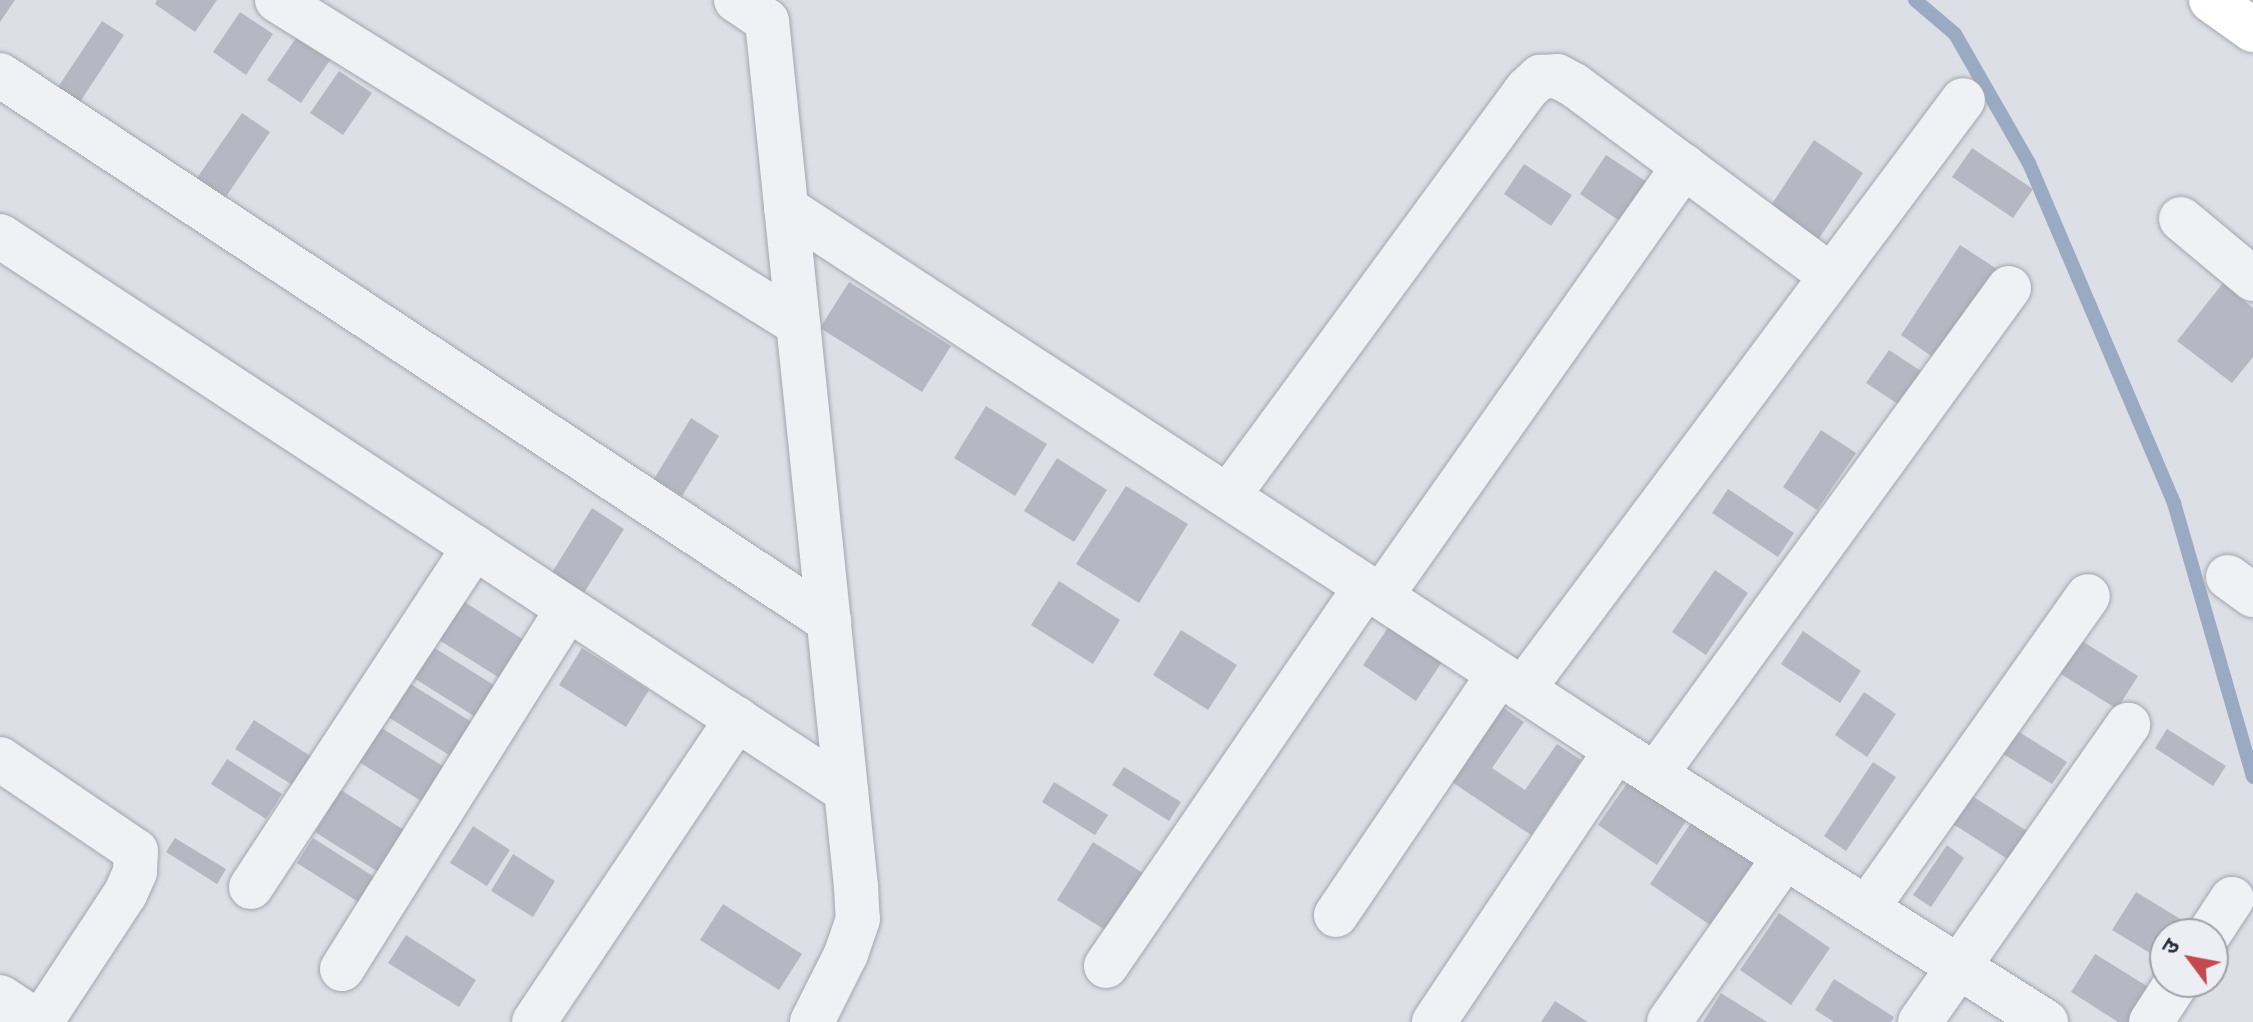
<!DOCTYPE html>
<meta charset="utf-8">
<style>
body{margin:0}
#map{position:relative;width:2253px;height:1022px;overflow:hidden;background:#dddfe6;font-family:Inter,"Noto Sans Devanagari",sans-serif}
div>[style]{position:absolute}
.stream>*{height:14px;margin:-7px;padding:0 7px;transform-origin:7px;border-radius:7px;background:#9aaac3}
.building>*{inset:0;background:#b5b8c2}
.roads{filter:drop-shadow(0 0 2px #a3a6af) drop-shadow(0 0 2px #a3a6af)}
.street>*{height:44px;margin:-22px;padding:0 22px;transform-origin:22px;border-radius:22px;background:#eff1f4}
.secondary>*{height:44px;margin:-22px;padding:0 22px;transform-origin:22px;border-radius:22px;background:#fff}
span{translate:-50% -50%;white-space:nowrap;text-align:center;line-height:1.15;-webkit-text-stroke:6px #eceef4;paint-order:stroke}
.north{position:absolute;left:2149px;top:918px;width:80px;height:80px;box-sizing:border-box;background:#eceef4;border:2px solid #9ea1aa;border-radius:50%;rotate:302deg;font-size:22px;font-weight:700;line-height:32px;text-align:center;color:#282d3b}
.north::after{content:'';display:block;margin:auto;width:28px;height:36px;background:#c34a50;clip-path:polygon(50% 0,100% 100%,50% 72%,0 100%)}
</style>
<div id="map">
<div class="stream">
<i style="left:1915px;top:0;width:52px;rotate:40.4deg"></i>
<i style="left:1955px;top:34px;width:149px;rotate:60.2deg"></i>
<i style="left:2029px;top:163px;width:370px;rotate:66.9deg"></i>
<i style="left:2174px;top:503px;width:285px;rotate:73.9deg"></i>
</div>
<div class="building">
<i style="clip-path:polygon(0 0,15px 0,0 22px)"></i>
<i style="clip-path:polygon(157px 0,217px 0,195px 32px,155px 4px)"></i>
<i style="clip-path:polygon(240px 12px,273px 34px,246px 75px,213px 52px)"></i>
<i style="clip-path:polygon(102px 21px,124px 35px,76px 108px,54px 93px)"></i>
<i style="clip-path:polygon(296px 38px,330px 60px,301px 103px,267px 80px)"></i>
<i style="clip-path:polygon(339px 71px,372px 93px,343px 135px,310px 113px)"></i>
<i style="clip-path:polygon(242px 113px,270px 132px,219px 207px,190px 188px)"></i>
<i style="clip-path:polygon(1814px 140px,1863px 173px,1816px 243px,1768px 210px)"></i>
<i style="clip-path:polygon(1972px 148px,2033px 189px,2013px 218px,1952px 177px)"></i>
<i style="clip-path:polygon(1606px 155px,1650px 184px,1624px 224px,1580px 194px)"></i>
<i style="clip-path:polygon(1524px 164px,1572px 195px,1551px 226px,1504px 194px)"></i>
<i style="clip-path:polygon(1960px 245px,1997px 269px,1937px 360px,1901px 335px)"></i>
<i style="clip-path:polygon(849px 282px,951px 346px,922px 392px,820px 328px)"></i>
<i style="clip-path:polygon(2223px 283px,2253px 308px,2253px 357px,2232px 383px,2177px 341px)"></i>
<i style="clip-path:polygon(1889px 350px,1924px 373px,1901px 406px,1866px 383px)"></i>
<i style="clip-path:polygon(986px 406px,1047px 444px,1015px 496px,954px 458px)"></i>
<i style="clip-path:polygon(691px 418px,719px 436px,682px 496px,654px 479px)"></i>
<i style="clip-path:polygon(1821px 430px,1856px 453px,1817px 510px,1783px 487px)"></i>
<i style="clip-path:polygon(1057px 458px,1107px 490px,1074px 542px,1024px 511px)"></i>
<i style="clip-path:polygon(1126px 486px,1188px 524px,1139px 603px,1076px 564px)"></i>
<i style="clip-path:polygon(1728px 489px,1794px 533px,1778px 557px,1712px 513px)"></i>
<i style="clip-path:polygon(592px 508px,624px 529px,580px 599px,548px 579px)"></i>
<i style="clip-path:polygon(1715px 570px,1748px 593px,1706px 655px,1672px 632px)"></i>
<i style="clip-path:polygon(1059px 581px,1120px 620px,1093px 664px,1031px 625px)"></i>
<i style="clip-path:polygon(463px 601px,535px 647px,511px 685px,439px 640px)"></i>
<i style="clip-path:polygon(1393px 620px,1446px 656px,1416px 701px,1363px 665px)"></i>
<i style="clip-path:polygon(1181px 630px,1237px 665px,1208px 710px,1153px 675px)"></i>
<i style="clip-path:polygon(1803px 631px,1861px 671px,1840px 703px,1781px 664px)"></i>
<i style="clip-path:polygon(2077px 638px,2138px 676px,2117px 709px,2056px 671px)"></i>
<i style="clip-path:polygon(433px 647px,505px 692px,485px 723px,414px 678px)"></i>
<i style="clip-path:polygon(582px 648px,649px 690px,626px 727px,559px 685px)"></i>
<i style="clip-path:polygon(409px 683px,483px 729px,462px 763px,388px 717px)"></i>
<i style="clip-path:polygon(1864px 692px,1896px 714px,1867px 757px,1835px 735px)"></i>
<i style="clip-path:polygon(1496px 703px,1524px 722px,1492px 768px,1525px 790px,1557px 744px,1581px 760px,1531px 835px,1446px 778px)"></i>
<i style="clip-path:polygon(254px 720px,312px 757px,294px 786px,235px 749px)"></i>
<i style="clip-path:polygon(2010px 726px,2067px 762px,2052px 784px,1995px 749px)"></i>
<i style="clip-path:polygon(380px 727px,454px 773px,432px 808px,359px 762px)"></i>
<i style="clip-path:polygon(2167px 729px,2226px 766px,2213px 786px,2155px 748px)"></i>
<i style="clip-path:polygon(227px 759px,282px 794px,266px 819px,211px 784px)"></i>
<i style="clip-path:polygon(1873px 762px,1896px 777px,1846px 851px,1824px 836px)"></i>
<i style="clip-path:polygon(1124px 767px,1181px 802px,1169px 821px,1112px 785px)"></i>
<i style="clip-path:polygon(1054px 782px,1108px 815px,1095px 835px,1042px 802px)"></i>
<i style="clip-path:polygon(1628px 782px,1686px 821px,1657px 865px,1598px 825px)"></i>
<i style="clip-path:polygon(341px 790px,415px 837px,388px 878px,315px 832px)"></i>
<i style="clip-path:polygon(1969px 794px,2038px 838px,2020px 867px,1950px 822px)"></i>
<i style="clip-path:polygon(1695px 817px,1764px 864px,1719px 931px,1650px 884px)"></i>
<i style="clip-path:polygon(473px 826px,510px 850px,487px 886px,450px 863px)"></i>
<i style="clip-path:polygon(175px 838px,226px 869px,217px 884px,166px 852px)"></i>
<i style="clip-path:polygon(313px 838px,387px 885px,371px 910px,297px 863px)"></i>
<i style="clip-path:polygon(1093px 842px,1146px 875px,1110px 933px,1057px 900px)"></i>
<i style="clip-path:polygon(1947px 845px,1964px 858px,1931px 907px,1913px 895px)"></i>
<i style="clip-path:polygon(513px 854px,555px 881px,533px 917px,491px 891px)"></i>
<i style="clip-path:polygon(2136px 892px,2200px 931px,2198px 934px,2165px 934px,2165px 962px,2112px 930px)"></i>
<i style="clip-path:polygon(723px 904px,802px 954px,779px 990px,700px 940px)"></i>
<i style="clip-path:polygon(1779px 913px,1830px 948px,1791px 1005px,1740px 970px)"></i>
<i style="clip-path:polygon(406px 935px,476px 980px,459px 1007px,388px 963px)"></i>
<i style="clip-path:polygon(2095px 954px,2155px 991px,2136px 1022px,2118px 1022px,2071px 992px)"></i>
<i style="clip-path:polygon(1834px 979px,1894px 1017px,1891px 1022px,1834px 1022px,1815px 1010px)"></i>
<i style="clip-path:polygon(1721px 993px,1767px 1022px,1703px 1022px)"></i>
<i style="clip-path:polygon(1555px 1001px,1588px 1022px,1541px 1022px)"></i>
</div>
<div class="roads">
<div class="street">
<i style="left:277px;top:0;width:614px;rotate:31.88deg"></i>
<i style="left:736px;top:0;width:37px;rotate:34deg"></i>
<i style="left:767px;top:21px;width:870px;rotate:84.13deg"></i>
<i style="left:856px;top:886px;width:33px;rotate:87deg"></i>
<i style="left:858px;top:919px;width:37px;rotate:109deg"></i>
<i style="left:846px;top:954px;width:76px;rotate:116.6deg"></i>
<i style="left:0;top:75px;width:993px;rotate:33.37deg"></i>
<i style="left:786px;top:208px;width:991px;rotate:33.15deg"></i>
<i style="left:1616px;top:750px;width:509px;rotate:32.32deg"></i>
<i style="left:2181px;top:219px;width:94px;rotate:39.8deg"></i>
<i style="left:0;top:236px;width:1012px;rotate:33.27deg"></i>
<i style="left:1228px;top:496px;width:505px;rotate:-53.7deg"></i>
<i style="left:1527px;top:89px;width:18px;rotate:-43deg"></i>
<i style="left:1540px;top:77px;width:17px;rotate:-3deg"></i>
<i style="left:1557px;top:76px;width:19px;rotate:28deg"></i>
<i style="left:1574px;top:85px;width:320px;rotate:36.6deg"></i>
<i style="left:2228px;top:577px;width:31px;rotate:36deg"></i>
<i style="left:1381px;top:596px;width:526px;rotate:-54.83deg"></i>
<i style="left:1523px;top:689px;width:735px;rotate:-53.24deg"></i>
<i style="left:0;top:759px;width:164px;rotate:34.1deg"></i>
<i style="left:136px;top:851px;width:21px;rotate:93deg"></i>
<i style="left:135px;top:872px;width:24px;rotate:114deg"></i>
<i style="left:125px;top:894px;width:153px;rotate:123.3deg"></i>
<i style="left:1655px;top:775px;width:602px;rotate:-53.99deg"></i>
<i style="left:251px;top:887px;width:407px;rotate:-56.7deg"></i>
<i style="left:1867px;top:908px;width:382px;rotate:-54.7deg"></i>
<i style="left:1336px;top:915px;width:291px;rotate:-55.9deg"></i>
<i style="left:2209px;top:934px;width:42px;rotate:-56.7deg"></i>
<i style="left:1106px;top:966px;width:460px;rotate:-55.6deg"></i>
<i style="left:342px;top:969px;width:425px;rotate:-57.9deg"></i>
<i style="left:0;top:997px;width:45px;rotate:33.3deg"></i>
<i style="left:534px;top:1022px;width:365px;rotate:-56.2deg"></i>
<i style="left:1434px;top:1022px;width:327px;rotate:-56.2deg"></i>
<i style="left:1669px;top:1022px;width:202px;rotate:-54.9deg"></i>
<i style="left:1920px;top:1022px;width:363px;rotate:-55deg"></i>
<i style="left:2151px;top:1022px;width:48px;rotate:-57deg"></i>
</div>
<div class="secondary">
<i style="left:2211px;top:0;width:52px;rotate:35.5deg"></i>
</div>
</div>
<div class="north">उ</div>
</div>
